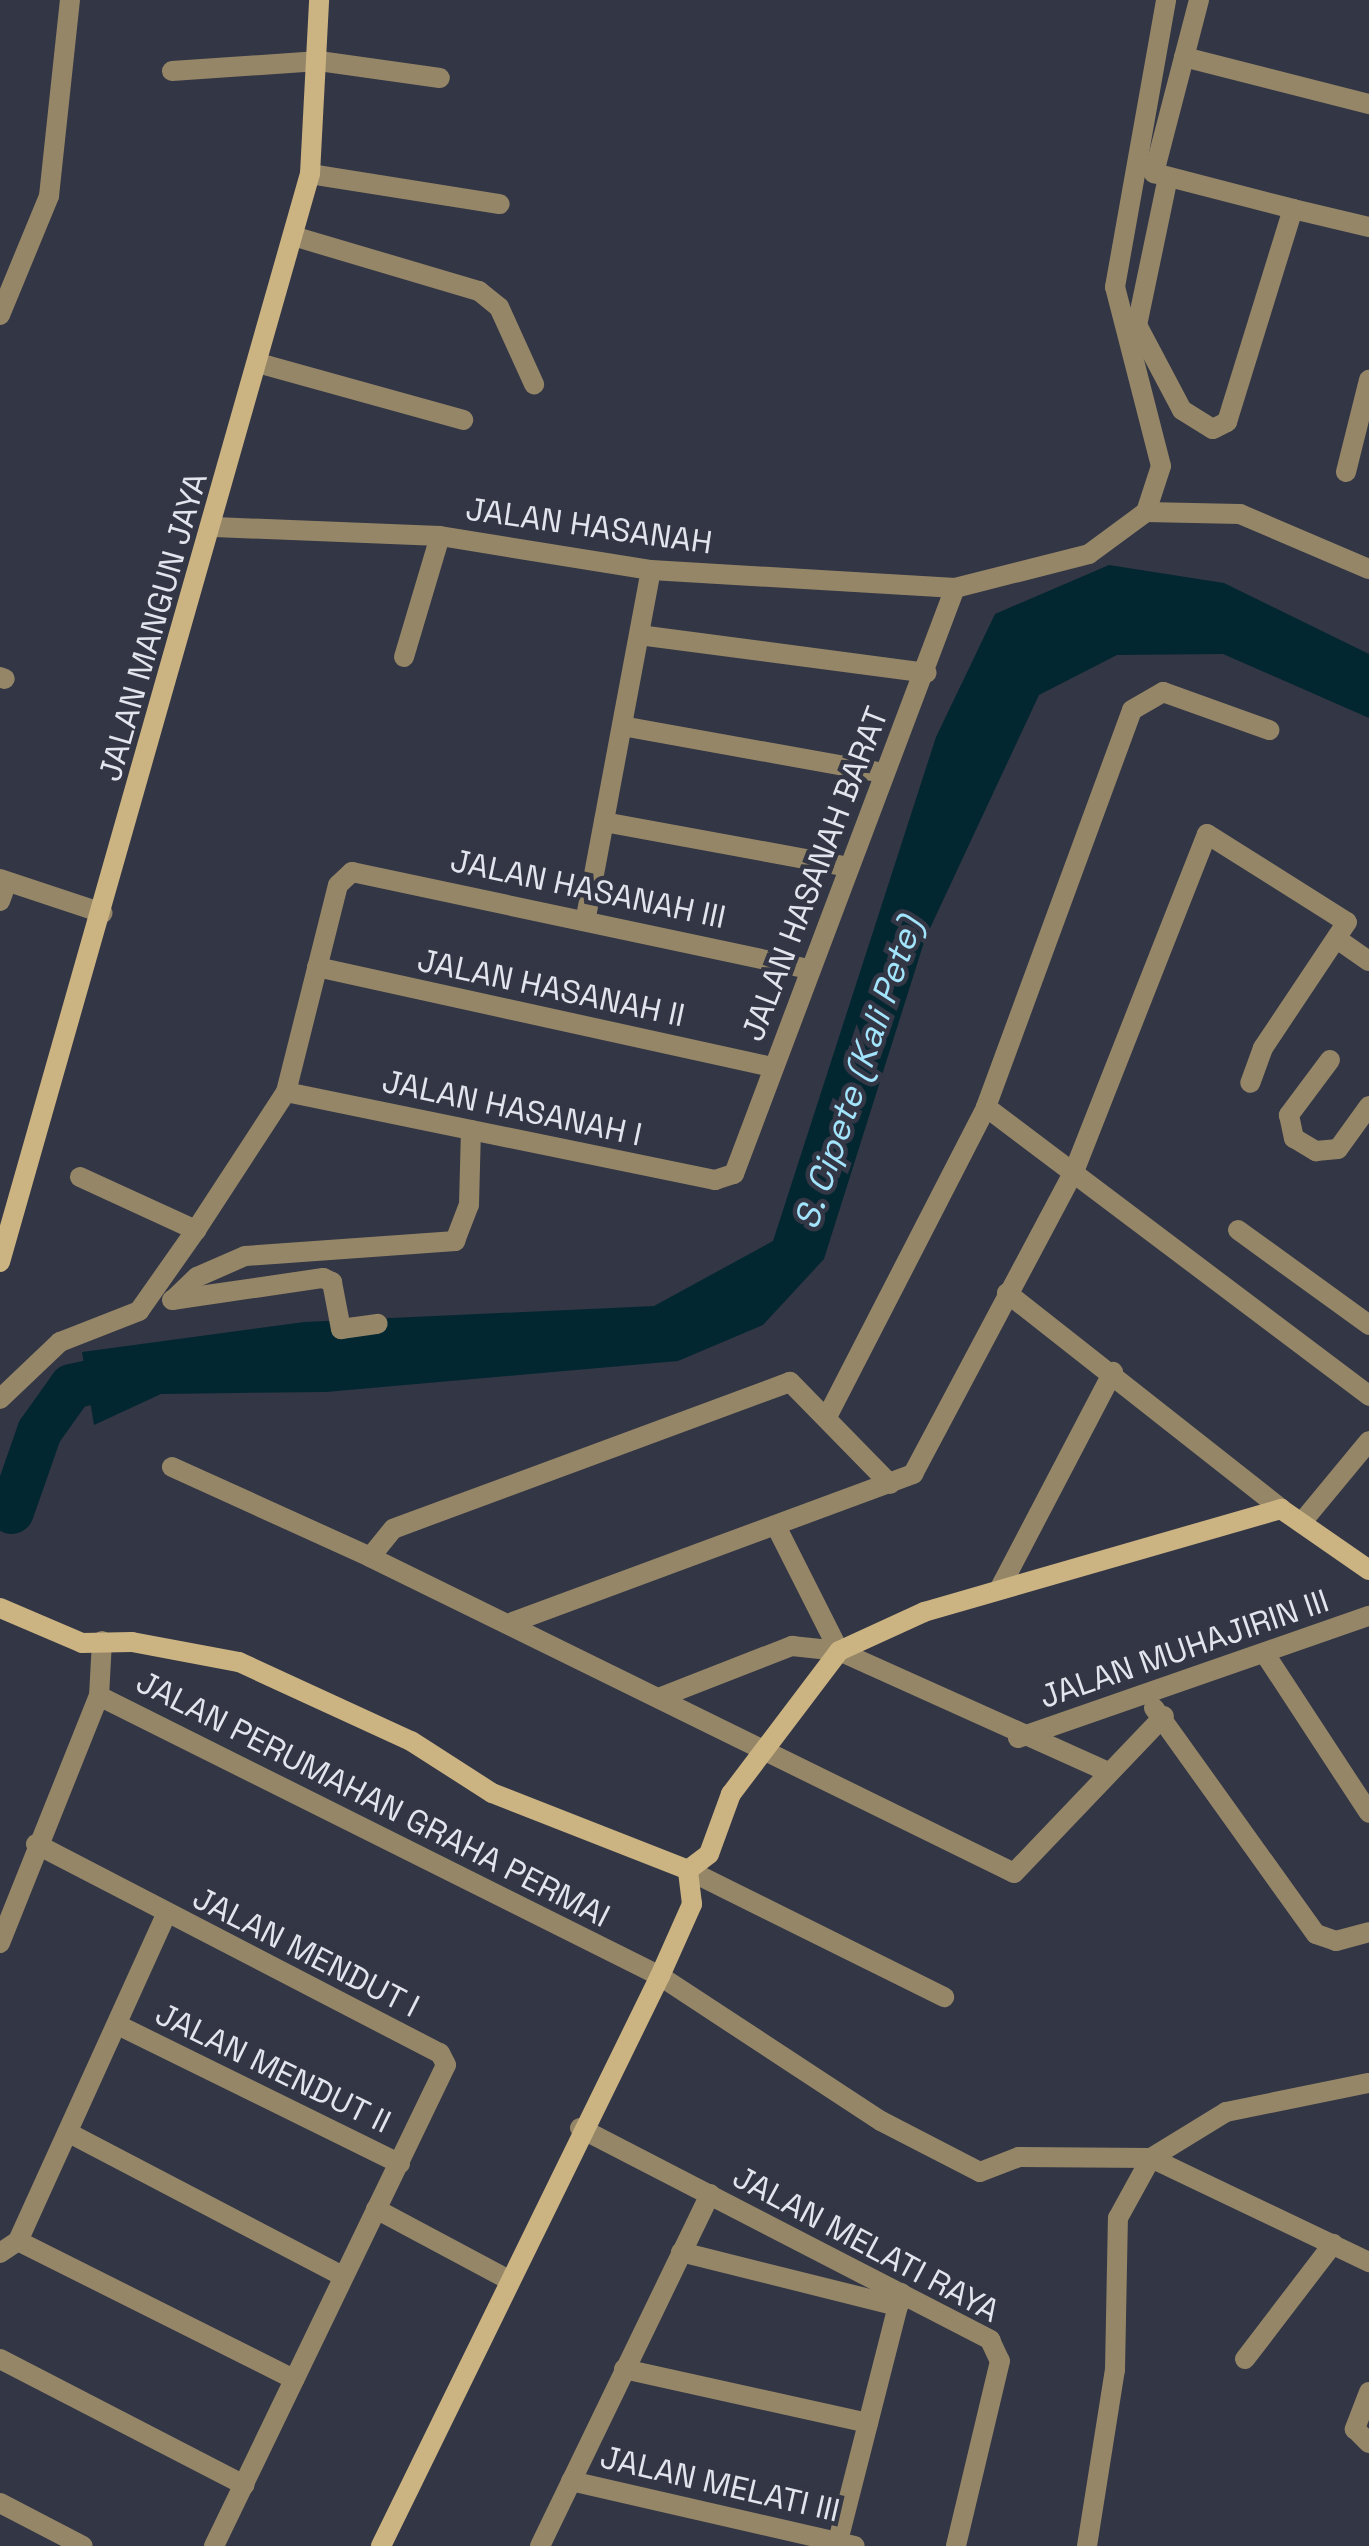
<!DOCTYPE html>
<style>
body{margin:0}
#map{position:relative;width:1369px;height:2546px;overflow:hidden;background:#333644;font-family:"Space Grotesk",sans-serif}
div>[style]{position:absolute}
.water>*{inset:0;background:#032731}
.river>*{height:45px;margin:-22.5px;padding:0 22.5px;transform-origin:22.5px;border-radius:22.5px;background:#032731}
.street>*{height:20px;margin:-10px;padding:0 10px;transform-origin:10px;border-radius:10px;background:#958668}
.secondary>*{height:20px;margin:-10px;padding:0 10px;transform-origin:10px;border-radius:10px;background:#cbb382}
span{translate:-50% -50%;white-space:nowrap;text-align:center;line-height:1.15;-webkit-text-stroke:9px #333644;paint-order:stroke}
.street-label{font-size:32px;color:#e2e5ed}
.water-label{font-size:35px;color:#a2e4fc;font-style:italic}
</style>
<div id="map">
<div class="water">
<i style="clip-path:polygon(1109px 565px,1224px 583px,1369px 654px,1369px 718px,1223px 654px,1117px 655px,1039px 695px,925px 939px,824px 1259px,763px 1325px,678px 1361px,326px 1392px,161px 1394px,94px 1425px,82px 1352px,304px 1322px,654px 1306px,773px 1241px,936px 737px,995px 614px)"></i>
</div>
<div class="river">
<i style="left:11px;top:1511px;width:85px;rotate:-70.7deg"></i>
<i style="left:39px;top:1431px;width:55px;rotate:-54.6deg"></i>
<i style="left:71px;top:1386px;width:75px;rotate:-12.4deg"></i>
</div>
<div class="street">
<i style="left:1199px;top:0;width:179px;rotate:104.6deg"></i>
<i style="left:1154px;top:173px;width:144px;rotate:14.5deg"></i>
<i style="left:1184px;top:57px;width:191px;rotate:14.3deg"></i>
<i style="left:172px;top:71px;width:147px;rotate:-3.9deg"></i>
<i style="left:319px;top:61px;width:122px;rotate:8deg"></i>
<i style="left:310px;top:174px;width:192px;rotate:9deg"></i>
<i style="left:1168px;top:177px;width:151px;rotate:101.8deg"></i>
<i style="left:1137px;top:325px;width:96px;rotate:62.1deg"></i>
<i style="left:1182px;top:410px;width:36px;rotate:32deg"></i>
<i style="left:1213px;top:429px;width:16px;rotate:-27deg"></i>
<i style="left:1227px;top:422px;width:223px;rotate:-72.8deg"></i>
<i style="left:1293px;top:209px;width:78px;rotate:13.3deg"></i>
<i style="left:293px;top:236px;width:194px;rotate:16.5deg"></i>
<i style="left:479px;top:291px;width:26px;rotate:39deg"></i>
<i style="left:499px;top:307px;width:85px;rotate:65.6deg"></i>
<i style="left:0;top:315px;width:129px;rotate:-67.6deg"></i>
<i style="left:49px;top:196px;width:197px;rotate:-83.9deg"></i>
<i style="left:258px;top:363px;width:213px;rotate:15.5deg"></i>
<i style="left:1346px;top:472px;width:95px;rotate:-76deg"></i>
<i style="left:1146px;top:512px;width:94px;rotate:1.2deg"></i>
<i style="left:1240px;top:514px;width:140px;rotate:23.1deg"></i>
<i style="left:214px;top:527px;width:226px;rotate:2.3deg"></i>
<i style="left:440px;top:536px;width:214px;rotate:9.2deg"></i>
<i style="left:651px;top:570px;width:305px;rotate:3.4deg"></i>
<i style="left:955px;top:588px;width:138px;rotate:-14.2deg"></i>
<i style="left:1089px;top:554px;width:71px;rotate:-36.4deg"></i>
<i style="left:1146px;top:512px;width:48px;rotate:-71.9deg"></i>
<i style="left:1161px;top:466px;width:185px;rotate:-104.4deg"></i>
<i style="left:1115px;top:287px;width:291px;rotate:-79.9deg"></i>
<i style="left:639px;top:635px;width:290px;rotate:7.5deg"></i>
<i style="left:404px;top:657px;width:126px;rotate:-73.4deg"></i>
<i style="left:0;top:677px;width:5px;rotate:22deg"></i>
<i style="left:622px;top:726px;width:265px;rotate:10.2deg"></i>
<i style="left:604px;top:822px;width:244px;rotate:10.4deg"></i>
<i style="left:0;top:879px;width:108px;rotate:18.4deg"></i>
<i style="left:0;top:901px;width:20px;rotate:-70deg"></i>
<i style="left:586px;top:917px;width:353px;rotate:-79.4deg"></i>
<i style="left:1340px;top:941px;width:35px;rotate:35deg"></i>
<i style="left:317px;top:967px;width:467px;rotate:12.4deg"></i>
<i style="left:1330px;top:1060px;width:69px;rotate:126.7deg"></i>
<i style="left:1289px;top:1115px;width:24px;rotate:78deg"></i>
<i style="left:1294px;top:1138px;width:26px;rotate:31deg"></i>
<i style="left:1316px;top:1151px;width:22px;rotate:-5deg"></i>
<i style="left:1338px;top:1149px;width:53px;rotate:-54.2deg"></i>
<i style="left:286px;top:1092px;width:438px;rotate:11.6deg"></i>
<i style="left:715px;top:1180px;width:20px;rotate:-18deg"></i>
<i style="left:734px;top:1174px;width:626px;rotate:-69.34deg"></i>
<i style="left:986px;top:1107px;width:480px;rotate:37deg"></i>
<i style="left:80px;top:1177px;width:128px;rotate:24.6deg"></i>
<i style="left:1238px;top:1230px;width:162px;rotate:35.9deg"></i>
<i style="left:1007px;top:1293px;width:349px;rotate:38.2deg"></i>
<i style="left:172px;top:1300px;width:153px;rotate:-8.3deg"></i>
<i style="left:323px;top:1278px;width:10px;rotate:24deg"></i>
<i style="left:332px;top:1282px;width:48px;rotate:79.2deg"></i>
<i style="left:341px;top:1329px;width:37px;rotate:-8deg"></i>
<i style="left:173px;top:1300px;width:33px;rotate:-44deg"></i>
<i style="left:197px;top:1277px;width:52px;rotate:-23.6deg"></i>
<i style="left:245px;top:1256px;width:211px;rotate:-4.1deg"></i>
<i style="left:455px;top:1241px;width:39px;rotate:-69deg"></i>
<i style="left:469px;top:1205px;width:75px;rotate:-88.5deg"></i>
<i style="left:0;top:1399px;width:83px;rotate:-43.5deg"></i>
<i style="left:60px;top:1342px;width:85px;rotate:-21.4deg"></i>
<i style="left:139px;top:1311px;width:99px;rotate:-54.9deg"></i>
<i style="left:196px;top:1230px;width:165px;rotate:-56.9deg"></i>
<i style="left:286px;top:1092px;width:213px;rotate:-75.9deg"></i>
<i style="left:338px;top:885px;width:19px;rotate:-43deg"></i>
<i style="left:352px;top:872px;width:468px;rotate:12deg"></i>
<i style="left:827px;top:1417px;width:348px;rotate:-62.8deg"></i>
<i style="left:986px;top:1107px;width:423px;rotate:-69.8deg"></i>
<i style="left:1132px;top:710px;width:36px;rotate:-30deg"></i>
<i style="left:1163px;top:692px;width:113px;rotate:19.7deg"></i>
<i style="left:172px;top:1467px;width:217px;rotate:24.4deg"></i>
<i style="left:890px;top:1484px;width:143px;rotate:-134.4deg"></i>
<i style="left:790px;top:1382px;width:423px;rotate:159.7deg"></i>
<i style="left:393px;top:1529px;width:36px;rotate:129deg"></i>
<i style="left:370px;top:1557px;width:717px;rotate:26.14deg"></i>
<i style="left:1014px;top:1873px;width:217px;rotate:-46.3deg"></i>
<i style="left:1302px;top:1522px;width:105px;rotate:-50.4deg"></i>
<i style="left:777px;top:1528px;width:138px;rotate:63.2deg"></i>
<i style="left:1000px;top:1588px;width:244px;rotate:-62.4deg"></i>
<i style="left:513px;top:1622px;width:427px;rotate:-20.3deg"></i>
<i style="left:913px;top:1474px;width:345px;rotate:-62deg"></i>
<i style="left:1075px;top:1169px;width:360px;rotate:-68.5deg"></i>
<i style="left:1207px;top:834px;width:165px;rotate:32.2deg"></i>
<i style="left:1347px;top:922px;width:151px;rotate:123.7deg"></i>
<i style="left:1263px;top:1048px;width:37px;rotate:110deg"></i>
<i style="left:102px;top:1641px;width:55px;rotate:93.1deg"></i>
<i style="left:99px;top:1696px;width:627px;rotate:26.52deg"></i>
<i style="left:660px;top:1976px;width:264px;rotate:33.3deg"></i>
<i style="left:881px;top:2121px;width:111px;rotate:27.3deg"></i>
<i style="left:980px;top:2172px;width:42px;rotate:-21deg"></i>
<i style="left:1019px;top:2157px;width:132px;rotate:0.4deg"></i>
<i style="left:1151px;top:2158px;width:242px;rotate:25.5deg"></i>
<i style="left:1267px;top:1657px;width:186px;rotate:56.8deg"></i>
<i style="left:661px;top:1697px;width:141px;rotate:-21.3deg"></i>
<i style="left:792px;top:1646px;width:47px;rotate:6.1deg"></i>
<i style="left:839px;top:1651px;width:293px;rotate:24.2deg"></i>
<i style="left:1154px;top:1708px;width:278px;rotate:54.4deg"></i>
<i style="left:1316px;top:1934px;width:21px;rotate:19deg"></i>
<i style="left:1336px;top:1941px;width:34px;rotate:-15deg"></i>
<i style="left:1018px;top:1738px;width:372px;rotate:-19.2deg"></i>
<i style="left:36px;top:1844px;width:455px;rotate:27.4deg"></i>
<i style="left:440px;top:2053px;width:13px;rotate:63deg"></i>
<i style="left:446px;top:2065px;width:534px;rotate:115.75deg"></i>
<i style="left:688px;top:1870px;width:286px;rotate:26.4deg"></i>
<i style="left:0;top:1943px;width:266px;rotate:-68.2deg"></i>
<i style="left:120px;top:2026px;width:312px;rotate:26.2deg"></i>
<i style="left:580px;top:2128px;width:462px;rotate:27.3deg"></i>
<i style="left:990px;top:2340px;width:23px;rotate:65deg"></i>
<i style="left:1000px;top:2361px;width:190px;rotate:103.4deg"></i>
<i style="left:71px;top:2134px;width:305px;rotate:27.6deg"></i>
<i style="left:376px;top:2209px;width:149px;rotate:28.1deg"></i>
<i style="left:18px;top:2241px;width:309px;rotate:26.6deg"></i>
<i style="left:681px;top:2252px;width:224px;rotate:14deg"></i>
<i style="left:0;top:2253px;width:22px;rotate:-34deg"></i>
<i style="left:18px;top:2241px;width:358px;rotate:-65.6deg"></i>
<i style="left:0;top:2359px;width:275px;rotate:27.3deg"></i>
<i style="left:1245px;top:2359px;width:145px;rotate:-52.6deg"></i>
<i style="left:624px;top:2369px;width:250px;rotate:12.5deg"></i>
<i style="left:1369px;top:2392px;width:40px;rotate:111deg"></i>
<i style="left:1355px;top:2429px;width:20px;rotate:45deg"></i>
<i style="left:571px;top:2481px;width:291px;rotate:12.9deg"></i>
<i style="left:0;top:2503px;width:93px;rotate:27.4deg"></i>
<i style="left:838px;top:2541px;width:256px;rotate:-75.7deg"></i>
<i style="left:540px;top:2546px;width:391px;rotate:-64.2deg"></i>
<i style="left:1087px;top:2546px;width:178px;rotate:-81deg"></i>
<i style="left:1115px;top:2370px;width:152px;rotate:-88.9deg"></i>
<i style="left:1118px;top:2218px;width:68px;rotate:-61.2deg"></i>
<i style="left:1151px;top:2158px;width:88px;rotate:-31.5deg"></i>
<i style="left:1226px;top:2112px;width:146px;rotate:-11.5deg"></i>
</div>
<div class="secondary">
<i style="left:0;top:1262px;width:1131px;rotate:-74.1deg"></i>
<i style="left:310px;top:174px;width:174px;rotate:-87deg"></i>
<i style="left:0;top:1608px;width:89px;rotate:23.1deg"></i>
<i style="left:82px;top:1643px;width:50px;rotate:-1.1deg"></i>
<i style="left:132px;top:1642px;width:109px;rotate:10.6deg"></i>
<i style="left:239px;top:1662px;width:189px;rotate:24.7deg"></i>
<i style="left:411px;top:1741px;width:96px;rotate:32.7deg"></i>
<i style="left:492px;top:1793px;width:211px;rotate:21.4deg"></i>
<i style="left:688px;top:1870px;width:26px;rotate:-37deg"></i>
<i style="left:709px;top:1854px;width:64px;rotate:-69.9deg"></i>
<i style="left:731px;top:1794px;width:179px;rotate:-52.9deg"></i>
<i style="left:839px;top:1651px;width:94px;rotate:-24.6deg"></i>
<i style="left:924px;top:1612px;width:372px;rotate:-16.1deg"></i>
<i style="left:1281px;top:1509px;width:107px;rotate:34.7deg"></i>
<i style="left:381px;top:2546px;width:635px;rotate:-63.92deg"></i>
<i style="left:660px;top:1976px;width:79px;rotate:-66deg"></i>
<i style="left:692px;top:1904px;width:34px;rotate:-97deg"></i>
</div>
<div class="street-label">
<span style="left:589px;top:526px;rotate:8deg">JALAN HASANAH</span>
<span style="left:153px;top:627px;rotate:-74deg">JALAN MANGUN JAYA</span>
<span style="left:815px;top:874px;rotate:-69deg">JALAN HASANAH BARAT</span>
<span style="left:588px;top:889px;rotate:12deg">JALAN HASANAH III</span>
<span style="left:551px;top:988px;rotate:12deg">JALAN HASANAH II</span>
<span style="left:512px;top:1108px;rotate:12deg">JALAN HASANAH I</span>
<span style="left:1184px;top:1649px;rotate:-19deg">JALAN MUHAJIRIN III</span>
<span style="left:373px;top:1799px;rotate:27deg">JALAN PERUMAHAN GRAHA PERMAI</span>
<span style="left:306px;top:1952px;rotate:27deg">JALAN MENDUT I</span>
<span style="left:273px;top:2068px;rotate:26deg">JALAN MENDUT II</span>
<span style="left:866px;top:2244px;rotate:28deg">JALAN MELATI RAYA</span>
<span style="left:720px;top:2484px;rotate:13deg">JALAN MELATI III</span>
</div>
<div class="water-label">
<span style="left:858px;top:1073px;rotate:-71deg">S. Cipete (Kali Pete)</span>
</div>
</div>
